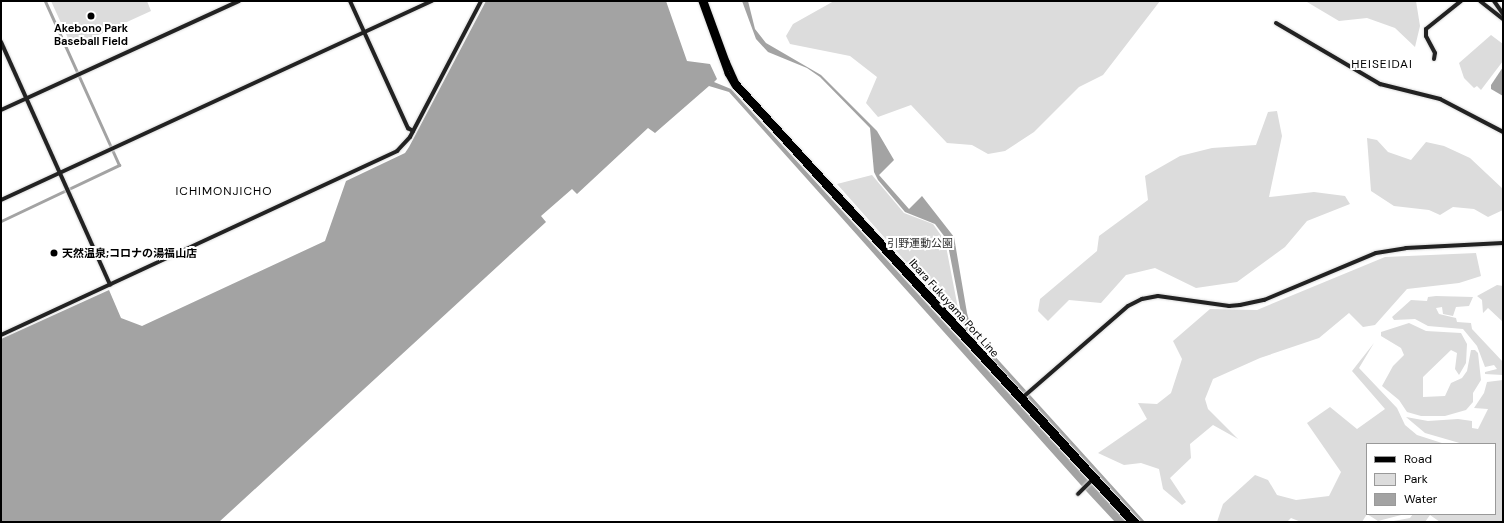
<!DOCTYPE html>
<meta charset="utf-8">
<style>
body{margin:0}
#map{position:relative;width:1504px;height:523px;overflow:hidden;background:#fff;font-family:"DM Sans","Noto Sans JP",sans-serif}
div>[style]{position:absolute}
.green>*{inset:0;background:#dcdcdc}
.water>*{inset:0;background:#a3a3a3}
.canal>*{height:3px;margin:-1.5px;padding:0 1.5px;transform-origin:1.5px;border-radius:1.5px;background:#a3a3a3}
.roads{filter:drop-shadow(0 0 1px #dbdbdb) drop-shadow(0 0 1px #dbdbdb)}
.secondary>*{height:4px;margin:-2px;padding:0 2px;transform-origin:2px;border-radius:2px;background:#222}
.primary>*{height:4.5px;margin:-2.25px;padding:0 2.25px;transform-origin:2.25px;border-radius:2.25px;background:#000}
.dots>*{width:11px;height:11px;translate:-50% -50%;box-sizing:border-box;border:2px solid #fff;border-radius:50%}
span{translate:-50% -50%;white-space:nowrap;text-align:center;line-height:1.15;-webkit-text-stroke:4px #fff;paint-order:stroke}
.poi-label{font-size:11px;color:#000;font-weight:700}
.left{translate:0 -50%;text-align:left}
.park-label{font-size:11px;color:#333}
.street-label{font-size:11px;color:#000}
.neighbourhood-label{font-size:12px;color:#000;letter-spacing:1px}
.frame{position:absolute;inset:0;border:2px solid #000;pointer-events:none}
.legend{position:absolute;left:1366px;top:443px;width:130px;height:72px;box-sizing:border-box;background:#fff;border:1px solid #999;margin:0;padding:5px 7px;list-style:none;font-size:12px;color:#000}
.legend li{display:flex;align-items:center;gap:8px;height:20px}
.legend b{width:20px;border:1px solid #999}
</style>
<div id="map">
<div class="green">
<i style="clip-path:polygon(51px 1px,147px 1px,151px 11px,72px 47px)"></i>
<i style="clip-path:polygon(834px 1px,1160px 1px,1103px 75px,1079px 87px,1034px 132px,1005px 151px,988px 154px,972px 145px,947px 143px,911px 105px,878px 117px,866px 103px,877px 77px,850px 56px,790px 44px,786px 36px,793px 24px)"></i>
<i style="clip-path:polygon(1416px 1px,1420px 26px,1415px 47px,1395px 28px,1367px 18px,1339px 21px,1307px 2px)"></i>
<i style="clip-path:polygon(1491px 35px,1503px 44px,1503px 61px,1481px 90px,1477px 86px,1474px 88px,1464px 78px,1459px 63px)"></i>
<i style="clip-path:polygon(1277px 111px,1282px 136px,1269px 197px,1314px 192px,1345px 196px,1350px 204px,1307px 221px,1285px 247px,1237px 282px,1196px 288px,1155px 268px,1126px 275px,1101px 303px,1069px 300px,1048px 321px,1038px 311px,1040px 299px,1097px 251px,1099px 236px,1148px 200px,1145px 176px,1180px 156px,1212px 148px,1256px 145px,1268px 112px)"></i>
<i style="clip-path:polygon(1367px 138px,1377px 140px,1388px 152px,1411px 160px,1426px 142px,1444px 146px,1470px 158px,1503px 189px,1503px 210px,1488px 217px,1474px 209px,1453px 207px,1440px 215px,1429px 210px,1394px 206px,1371px 191px)"></i>
<i style="clip-path:polygon(872px 175px,904px 213px,933px 224px,945px 241px,961px 324px,837px 184px)"></i>
<i style="clip-path:polygon(1476px 253px,1481px 276px,1459px 283px,1407px 289px,1375px 325px,1363px 327px,1349px 313px,1319px 338px,1260px 358px,1213px 379px,1205px 399px,1208px 409px,1238px 439px,1213px 425px,1190px 444px,1191px 458px,1170px 478px,1186px 502px,1182px 505px,1163px 489px,1159px 469px,1141px 463px,1124px 465px,1098px 453px,1147px 419px,1138px 403px,1157px 404px,1171px 393px,1182px 359px,1173px 341px,1210px 309px,1257px 310px,1385px 257px)"></i>
<i style="clip-path:polygon(1497px 285px,1503px 286px,1503px 322px,1488px 308px,1483px 313px,1482px 300px,1477px 296px)"></i>
<i style="clip-path:polygon(1436px 296px,1473px 297px,1469px 306px,1456px 307px,1453px 316px,1443px 314px,1442px 307px,1436px 308px,1439px 314px,1456px 318px,1457px 322px,1471px 323px,1472px 329px,1503px 362px,1503px 375px,1485px 374px,1485px 372px,1497px 369px,1494px 365px,1485px 367px,1477px 346px,1463px 329px,1428px 326px,1415px 319px,1394px 320px,1392px 317px,1411px 300px,1427px 301px,1428px 297px)"></i>
<i style="clip-path:polygon(1409px 323px,1426px 331px,1461px 333px,1467px 344px,1466px 363px,1459px 375px,1455px 369px,1457px 353px,1451px 350px,1423px 377px,1423px 397px,1445px 396px,1451px 383px,1462px 378px,1467px 371px,1471px 350px,1475px 350px,1478px 353px,1481px 380px,1473px 393px,1473px 402px,1466px 410px,1445px 416px,1421px 416px,1407px 412px,1399px 400px,1382px 386px,1393px 366px,1404px 355px,1401px 348px,1381px 336px,1381px 332px)"></i>
<i style="clip-path:polygon(1374px 343px,1359px 368px,1397px 408px,1405px 425px,1417px 435px,1445px 444px,1367px 444px,1367px 514px,1362px 522px,1301px 522px,1291px 518px,1287px 522px,1217px 522px,1223px 504px,1255px 475px,1268px 480px,1277px 495px,1296px 500px,1329px 496px,1341px 472px,1307px 423px,1330px 407px,1357px 429px,1385px 409px,1352px 371px)"></i>
<i style="clip-path:polygon(1503px 380px,1503px 522px,1440px 522px,1430px 515px,1425px 522px,1388px 522px,1410px 518px,1413px 514px,1495px 514px,1495px 444px,1463px 444px,1425px 433px,1406px 417px,1428px 421px,1458px 419px,1472px 421px,1472px 428px,1478px 429px,1488px 409px,1474px 408px,1484px 393px,1487px 382px)"></i>
<i style="clip-path:polygon(1367px 514px,1405px 514px,1378px 521px)"></i>
</div>
<div class="water">
<i style="clip-path:polygon(486px 1px,666px 1px,687px 61px,710px 64px,717px 79px,714px 82px,731px 89px,1126px 522px,1115px 522px,1088px 493px,729px 92px,709px 86px,655px 133px,648px 128px,577px 194px,572px 189px,541px 216px,546px 222px,522px 244px,219px 522px,1px 522px,1px 339px,109px 290px,121px 318px,142px 326px,325px 241px,346px 181px,405px 153px,409px 147px)"></i>
<i style="clip-path:polygon(742px 1px,748px 1px,755px 29px,766px 43px,821px 75px,877px 131px,894px 160px,879px 175px,909px 209px,922px 196px,954px 237px,967px 313px,972px 331px,1145px 522px,1141px 522px,964px 328px,947px 240px,935px 224px,905px 212px,878px 180px,874px 172px,870px 128px,820px 77px,807px 68px,768px 52px,756px 39px)"></i>
<i style="clip-path:polygon(1503px 67px,1503px 96px,1491px 89px,1491px 85px)"></i>
</div>
<div class="canal">
<i style="left:1px;top:221px;width:131px;rotate:-25.4deg"></i>
<i style="left:119px;top:165px;width:180px;rotate:-114.3deg"></i>
</div>
<div class="roads">
<div class="secondary">
<i style="left:350px;top:1px;width:140px;rotate:65.5deg"></i>
<i style="left:408px;top:128px;width:6px;rotate:31deg"></i>
<i style="left:1480px;top:1px;width:29px;rotate:38deg"></i>
<i style="left:1494px;top:1px;width:16px;rotate:55deg"></i>
<i style="left:1276px;top:23px;width:121px;rotate:30.4deg"></i>
<i style="left:1380px;top:84px;width:62px;rotate:14deg"></i>
<i style="left:1440px;top:99px;width:71px;rotate:27.6deg"></i>
<i style="left:1px;top:42px;width:266px;rotate:65.8deg"></i>
<i style="left:1434px;top:59px;width:6px;rotate:-81deg"></i>
<i style="left:1435px;top:53px;width:19px;rotate:-118deg"></i>
<i style="left:1426px;top:36px;width:7px;rotate:-90deg"></i>
<i style="left:1426px;top:29px;width:45px;rotate:-38.7deg"></i>
<i style="left:1px;top:110px;width:262px;rotate:-24.6deg"></i>
<i style="left:1px;top:200px;width:475px;rotate:-24.8deg"></i>
<i style="left:1px;top:335px;width:437px;rotate:-24.9deg"></i>
<i style="left:397px;top:151px;width:19px;rotate:-47deg"></i>
<i style="left:410px;top:137px;width:153px;rotate:-62.4deg"></i>
<i style="left:1022px;top:398px;width:140px;rotate:-41deg"></i>
<i style="left:1128px;top:306px;width:16px;rotate:-27deg"></i>
<i style="left:1142px;top:299px;width:16px;rotate:-11deg"></i>
<i style="left:1158px;top:296px;width:72px;rotate:8deg"></i>
<i style="left:1229px;top:306px;width:11px;rotate:-5deg"></i>
<i style="left:1240px;top:305px;width:25px;rotate:-12deg"></i>
<i style="left:1264px;top:300px;width:121px;rotate:-22.8deg"></i>
<i style="left:1376px;top:253px;width:30px;rotate:-9deg"></i>
<i style="left:1406px;top:248px;width:97px;rotate:-3deg"></i>
<i style="left:1078px;top:494px;width:23px;rotate:-45deg"></i>
</div>
<div class="primary">
<i style="left:701px;top:1px;width:77px;rotate:70.1deg"></i>
<i style="left:727px;top:73px;width:14px;rotate:60deg"></i>
<i style="left:734px;top:85px;width:590px;rotate:47.75deg"></i>
<i style="left:705px;top:1px;width:64px;rotate:69.9deg"></i>
<i style="left:727px;top:61px;width:24px;rotate:66deg"></i>
<i style="left:737px;top:83px;width:594px;rotate:47.66deg"></i>
</div>
</div>
<div class="dots">
<i style="left:91px;top:16px;background:#000"></i>
<i style="left:54px;top:253px;background:#000"></i>
</div>
<div class="poi-label">
<span style="left:91px;top:35px">Akebono Park<br>Baseball Field</span>
<span class="left" style="left:62px;top:253px">天然温泉;コロナの湯福山店</span>
</div>
<div class="park-label">
<span style="left:920px;top:243px">引野運動公園</span>
</div>
<div class="street-label">
<span style="left:954px;top:308px;rotate:48deg">Ibara Fukuyama Port Line</span>
</div>
<div class="neighbourhood-label">
<span style="left:1382px;top:65px">HEISEIDAI</span>
<span style="left:224px;top:192px">ICHIMONJICHO</span>
</div>
<div class="frame"></div>
<ul class="legend">
<li><b style="height:5px;background:#000"></b>Road</li>
<li><b style="height:11px;background:#dcdcdc"></b>Park</li>
<li><b style="height:11px;background:#a3a3a3"></b>Water</li>
</ul>
</div>
